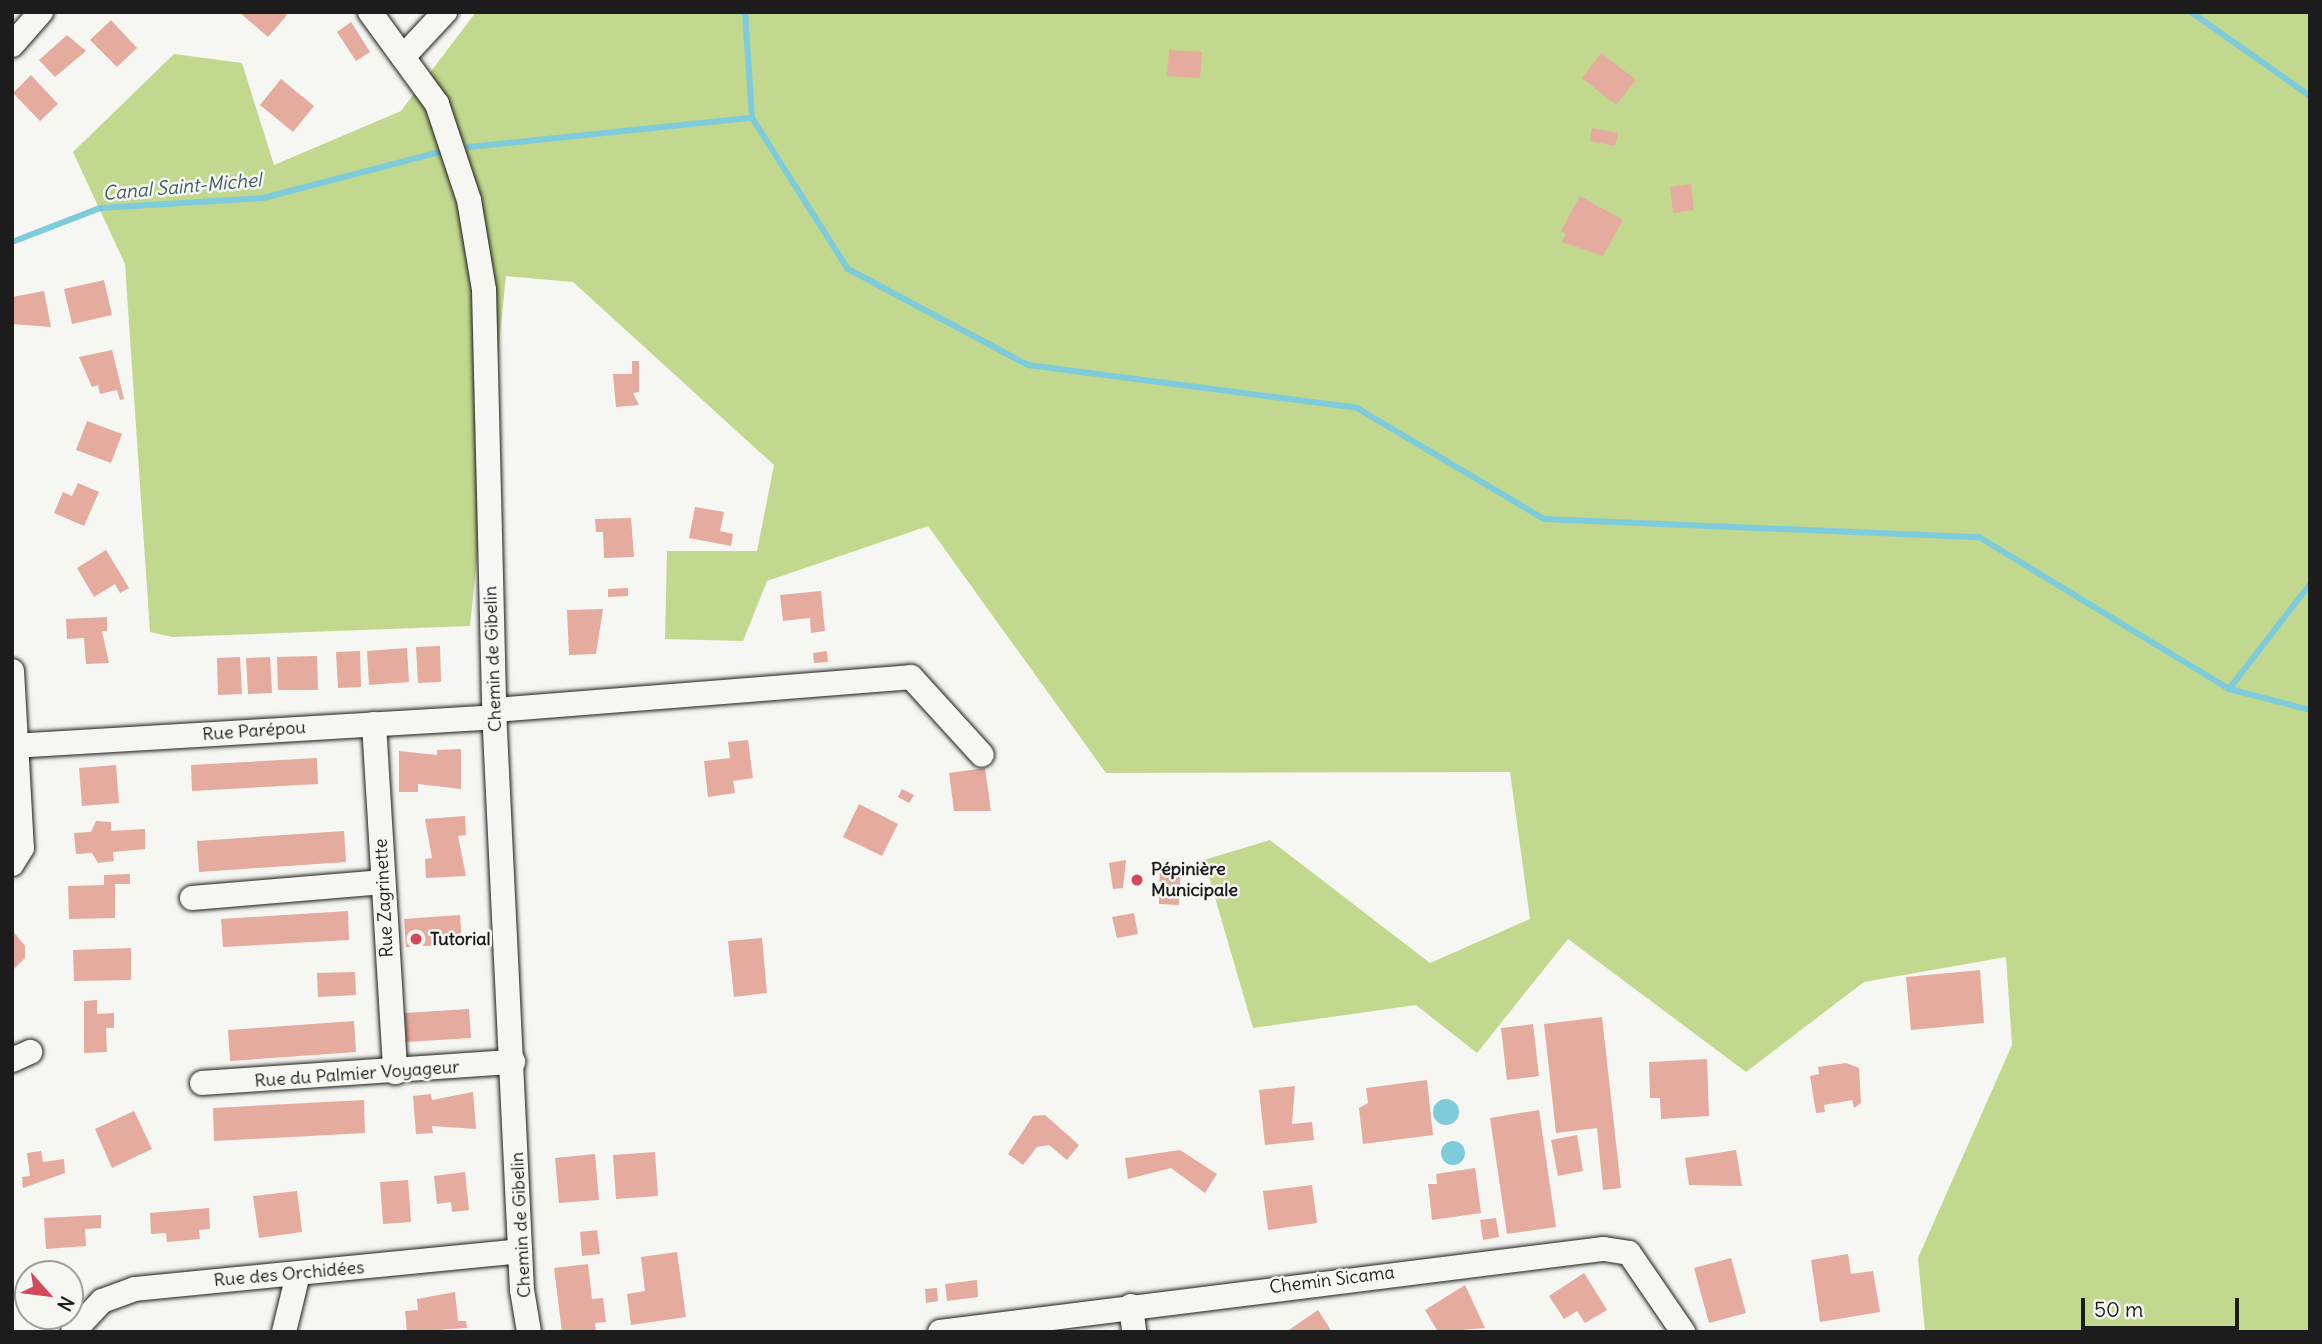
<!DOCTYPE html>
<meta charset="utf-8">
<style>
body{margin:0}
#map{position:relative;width:2322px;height:1344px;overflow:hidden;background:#f6f6f2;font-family:Delius,sans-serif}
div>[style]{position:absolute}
.green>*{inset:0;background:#c2d88e}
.water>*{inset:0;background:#7ecbdc}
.round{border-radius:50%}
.stream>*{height:6px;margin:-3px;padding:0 3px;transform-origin:3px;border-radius:3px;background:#7ecbdc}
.building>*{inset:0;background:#e4ab9e}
.roads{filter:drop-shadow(0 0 2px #1c1c1c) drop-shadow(0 0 2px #1c1c1c)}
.minor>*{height:24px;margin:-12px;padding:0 12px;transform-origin:12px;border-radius:12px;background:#f6f6f2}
.dots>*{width:19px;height:19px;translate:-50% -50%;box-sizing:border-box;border:4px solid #f6f6f2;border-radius:50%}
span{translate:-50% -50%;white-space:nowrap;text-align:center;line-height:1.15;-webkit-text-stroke:5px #f6f6f2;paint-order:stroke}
.street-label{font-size:18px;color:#1c1c1c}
.poi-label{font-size:18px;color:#1c1c1c;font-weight:700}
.left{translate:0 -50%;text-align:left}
.water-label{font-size:19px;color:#3e595f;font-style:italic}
.frame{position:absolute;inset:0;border:14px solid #1c1c1c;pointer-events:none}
.north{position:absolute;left:14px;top:1260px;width:70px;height:70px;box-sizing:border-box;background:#f6f6f2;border:2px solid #9f9f9c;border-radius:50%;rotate:118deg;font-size:19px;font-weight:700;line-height:28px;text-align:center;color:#1c1c1c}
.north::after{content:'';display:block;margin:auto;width:24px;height:32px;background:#d1495b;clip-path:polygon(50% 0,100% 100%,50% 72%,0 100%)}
.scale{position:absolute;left:2081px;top:1298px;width:158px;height:32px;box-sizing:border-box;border:4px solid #1c1c1c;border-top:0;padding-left:9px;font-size:21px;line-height:24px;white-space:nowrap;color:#1c1c1c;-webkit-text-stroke:5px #f6f6f2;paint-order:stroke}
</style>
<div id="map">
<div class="green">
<i style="clip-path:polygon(476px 12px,2310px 12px,2310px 1332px,1925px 1332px,1918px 1258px,2012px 1045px,2006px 957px,1864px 982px,1746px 1072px,1568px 939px,1477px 1053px,1416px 1005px,1253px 1028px,1204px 860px,1270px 840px,1430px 963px,1530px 919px,1510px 772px,1106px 773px,928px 526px,767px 581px,743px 641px,665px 639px,667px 551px,757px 551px,774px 465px,573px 282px,506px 276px,470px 626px,172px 637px,150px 632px,125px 264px,73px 152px,174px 54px,242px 63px,274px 165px,401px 111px)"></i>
</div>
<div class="water">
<i class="round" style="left:1433px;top:1099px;width:26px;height:26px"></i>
<i class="round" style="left:1441px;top:1141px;width:24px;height:24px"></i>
</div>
<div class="stream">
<i style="left:745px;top:12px;width:106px;rotate:86.2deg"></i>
<i style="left:752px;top:118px;width:179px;rotate:57.6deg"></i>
<i style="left:848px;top:269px;width:204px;rotate:28.1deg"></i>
<i style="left:1028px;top:365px;width:332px;rotate:7.4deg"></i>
<i style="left:1357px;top:408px;width:217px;rotate:30.7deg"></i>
<i style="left:1544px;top:519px;width:435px;rotate:2.4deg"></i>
<i style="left:1979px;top:537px;width:293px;rotate:31.3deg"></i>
<i style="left:2191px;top:12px;width:146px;rotate:35.2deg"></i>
<i style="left:469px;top:147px;width:284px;rotate:-5.9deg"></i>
<i style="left:12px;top:242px;width:94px;rotate:-21.1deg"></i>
<i style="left:100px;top:208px;width:163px;rotate:-3.5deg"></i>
<i style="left:263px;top:198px;width:182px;rotate:-14.6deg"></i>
<i style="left:2310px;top:584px;width:133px;rotate:127.6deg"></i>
<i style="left:2229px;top:689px;width:84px;rotate:14.5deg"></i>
</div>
<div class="building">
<i style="clip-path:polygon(239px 12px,283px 12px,287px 15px,268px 37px)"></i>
<i style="clip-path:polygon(111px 20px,137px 48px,117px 67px,90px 40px)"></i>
<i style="clip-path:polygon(351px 22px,370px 52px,356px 61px,337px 32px)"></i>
<i style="clip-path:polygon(67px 35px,86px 51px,55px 77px,39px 60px)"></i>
<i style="clip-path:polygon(1169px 50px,1202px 52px,1200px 78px,1167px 76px)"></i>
<i style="clip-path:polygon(1601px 53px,1636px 80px,1616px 105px,1582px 78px)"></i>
<i style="clip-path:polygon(31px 75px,58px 104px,40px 121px,13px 93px)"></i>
<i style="clip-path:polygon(281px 79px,314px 106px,293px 132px,260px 105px)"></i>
<i style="clip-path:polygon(1592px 128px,1618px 133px,1615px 146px,1590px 141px)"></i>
<i style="clip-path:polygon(1691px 184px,1694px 210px,1673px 213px,1670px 187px)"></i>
<i style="clip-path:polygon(1580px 196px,1623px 220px,1603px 256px,1562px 242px,1566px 234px,1561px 231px)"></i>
<i style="clip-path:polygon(104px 280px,112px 315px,72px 324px,64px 289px)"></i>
<i style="clip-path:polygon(44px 291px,51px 327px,12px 324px,12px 297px)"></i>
<i style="clip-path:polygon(112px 350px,124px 399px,120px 400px,117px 390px,100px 394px,98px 385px,92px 387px,79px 357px)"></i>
<i style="clip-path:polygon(632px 361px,639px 361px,639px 392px,633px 393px,639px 405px,616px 407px,613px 374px,632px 374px)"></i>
<i style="clip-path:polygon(87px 421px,122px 434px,111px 463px,76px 450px)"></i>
<i style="clip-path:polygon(78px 483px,99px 492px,84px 526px,54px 513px,63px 492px,72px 496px)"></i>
<i style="clip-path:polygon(695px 507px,724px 512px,720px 531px,733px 534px,731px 546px,689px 538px)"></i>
<i style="clip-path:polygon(631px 518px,634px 557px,604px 558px,603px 532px,596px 532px,595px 519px)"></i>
<i style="clip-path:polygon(106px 550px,129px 588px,120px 593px,115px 584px,94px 597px,77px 568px)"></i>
<i style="clip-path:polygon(628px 588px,628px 596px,608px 597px,608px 589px)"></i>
<i style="clip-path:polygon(821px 591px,825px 631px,811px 633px,810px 618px,783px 621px,780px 595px)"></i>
<i style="clip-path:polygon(603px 609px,596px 654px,569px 655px,567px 610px)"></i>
<i style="clip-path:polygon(107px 617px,107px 631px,102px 631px,109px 663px,86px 664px,84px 638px,67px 639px,66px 619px)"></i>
<i style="clip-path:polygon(440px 646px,441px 682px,418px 683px,416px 647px)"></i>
<i style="clip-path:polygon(407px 648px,409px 682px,369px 685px,367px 651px)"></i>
<i style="clip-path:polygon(360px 651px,361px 687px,338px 688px,336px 652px)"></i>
<i style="clip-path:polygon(827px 651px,828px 662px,814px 663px,813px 653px)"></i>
<i style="clip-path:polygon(317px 656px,318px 690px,278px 690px,277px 657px)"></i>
<i style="clip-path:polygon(240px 657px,242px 694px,218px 695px,217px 658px)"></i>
<i style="clip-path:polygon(270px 657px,272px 693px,248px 694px,246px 658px)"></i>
<i style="clip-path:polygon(748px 740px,753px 778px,733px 781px,735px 793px,708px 797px,704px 761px,730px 758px,728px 742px)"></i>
<i style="clip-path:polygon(461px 749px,461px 789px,418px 784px,418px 792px,399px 792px,399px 751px,437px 755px,437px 750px)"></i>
<i style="clip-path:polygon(317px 758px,318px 784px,192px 791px,191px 765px)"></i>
<i style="clip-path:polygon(116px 765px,119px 803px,82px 806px,79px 768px)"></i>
<i style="clip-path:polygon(985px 768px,991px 811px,954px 811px,949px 773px)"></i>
<i style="clip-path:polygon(902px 789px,914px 795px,909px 803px,898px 797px)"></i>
<i style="clip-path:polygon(859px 804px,898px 824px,882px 856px,843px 837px)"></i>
<i style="clip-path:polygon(465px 816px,466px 835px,458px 836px,466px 876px,426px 878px,425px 859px,432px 858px,425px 819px)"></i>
<i style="clip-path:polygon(96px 821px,111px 822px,111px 831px,145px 829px,145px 849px,113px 852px,114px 861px,98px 863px,92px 853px,76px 854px,74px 833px,91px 832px)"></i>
<i style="clip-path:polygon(344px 831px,346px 862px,199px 872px,197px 841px)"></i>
<i style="clip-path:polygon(1126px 860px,1123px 888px,1113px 889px,1109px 863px)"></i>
<i style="clip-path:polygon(1160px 865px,1181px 866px,1179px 905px,1159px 904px)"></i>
<i style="clip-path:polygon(130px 874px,130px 884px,115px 884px,115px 918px,69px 919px,68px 886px,104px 885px,104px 875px)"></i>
<i style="clip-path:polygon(348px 911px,349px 940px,223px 947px,221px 919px)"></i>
<i style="clip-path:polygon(1134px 913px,1138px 934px,1117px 938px,1112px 917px)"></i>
<i style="clip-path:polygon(460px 915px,462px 944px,406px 947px,404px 919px)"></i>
<i style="clip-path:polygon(12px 930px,25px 946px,25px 958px,12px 971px)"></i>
<i style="clip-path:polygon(762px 938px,767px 993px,734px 997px,728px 941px)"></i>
<i style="clip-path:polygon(131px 948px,131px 980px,74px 981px,73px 950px)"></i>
<i style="clip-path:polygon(1980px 970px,1984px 1023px,1911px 1030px,1906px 977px)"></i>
<i style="clip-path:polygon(355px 972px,356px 995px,318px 997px,317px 973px)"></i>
<i style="clip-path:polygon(97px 1000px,97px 1014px,114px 1013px,114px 1028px,106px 1028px,107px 1052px,84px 1053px,84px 1001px)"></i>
<i style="clip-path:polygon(469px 1009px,471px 1038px,406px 1042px,405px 1013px)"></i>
<i style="clip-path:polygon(1602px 1017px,1621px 1188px,1603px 1190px,1597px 1128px,1556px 1133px,1544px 1024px)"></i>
<i style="clip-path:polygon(354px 1021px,356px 1052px,230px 1061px,228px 1030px)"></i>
<i style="clip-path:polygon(1533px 1024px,1539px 1076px,1507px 1080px,1501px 1028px)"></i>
<i style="clip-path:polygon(1707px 1059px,1709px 1116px,1661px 1119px,1660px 1098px,1650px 1098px,1649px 1062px)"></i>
<i style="clip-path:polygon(1846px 1063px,1859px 1068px,1861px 1103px,1854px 1108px,1852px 1100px,1824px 1105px,1825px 1112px,1816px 1113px,1810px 1076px,1819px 1074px,1818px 1067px)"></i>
<i style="clip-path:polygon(1427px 1080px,1433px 1135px,1363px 1144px,1359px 1108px,1368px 1103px,1366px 1088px)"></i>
<i style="clip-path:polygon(1295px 1086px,1292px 1124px,1312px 1122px,1314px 1140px,1265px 1145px,1259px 1090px)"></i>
<i style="clip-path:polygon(473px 1092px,476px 1129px,432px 1126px,433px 1133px,416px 1134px,413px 1096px,431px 1094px,432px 1100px)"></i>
<i style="clip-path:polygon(364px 1100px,365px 1133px,214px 1141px,213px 1108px)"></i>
<i style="clip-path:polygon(1539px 1110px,1556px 1227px,1507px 1234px,1490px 1118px)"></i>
<i style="clip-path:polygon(134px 1111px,152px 1149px,112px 1168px,95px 1129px)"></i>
<i style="clip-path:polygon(1045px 1115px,1079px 1145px,1067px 1160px,1049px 1145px,1037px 1147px,1023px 1165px,1008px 1154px,1033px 1116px)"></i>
<i style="clip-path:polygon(1577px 1135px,1583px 1171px,1558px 1176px,1551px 1140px)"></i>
<i style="clip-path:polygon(1180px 1150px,1217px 1174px,1205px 1193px,1171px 1168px,1128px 1179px,1125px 1158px)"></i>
<i style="clip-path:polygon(1736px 1150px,1742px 1186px,1689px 1185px,1685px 1158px)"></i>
<i style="clip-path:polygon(41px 1151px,43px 1162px,64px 1159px,65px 1173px,23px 1188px,22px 1177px,30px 1176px,27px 1153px)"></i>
<i style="clip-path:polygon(655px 1152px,658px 1196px,616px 1199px,613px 1155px)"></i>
<i style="clip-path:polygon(595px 1154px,599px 1200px,559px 1203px,555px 1158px)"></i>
<i style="clip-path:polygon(1475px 1168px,1481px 1213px,1432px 1220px,1428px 1184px,1437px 1184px,1436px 1174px)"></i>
<i style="clip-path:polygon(465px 1172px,469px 1210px,452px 1212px,451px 1202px,437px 1204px,434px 1176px)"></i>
<i style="clip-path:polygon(408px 1180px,411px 1222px,383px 1224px,380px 1182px)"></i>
<i style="clip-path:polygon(1312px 1185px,1317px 1223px,1268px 1230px,1263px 1191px)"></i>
<i style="clip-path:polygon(297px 1191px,302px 1232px,259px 1238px,253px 1196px)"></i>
<i style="clip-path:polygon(209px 1208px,210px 1229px,199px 1230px,200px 1239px,167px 1242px,166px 1233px,151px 1234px,150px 1213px)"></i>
<i style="clip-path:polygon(101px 1215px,101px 1228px,85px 1229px,86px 1246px,46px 1249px,44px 1218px)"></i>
<i style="clip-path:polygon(1496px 1218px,1499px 1237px,1483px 1240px,1480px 1220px)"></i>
<i style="clip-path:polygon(597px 1230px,600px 1254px,582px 1256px,580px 1232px)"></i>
<i style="clip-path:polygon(677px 1252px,686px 1317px,631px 1325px,627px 1294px,645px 1291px,641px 1257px)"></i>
<i style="clip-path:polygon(1848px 1254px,1851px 1274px,1873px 1271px,1880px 1312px,1820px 1322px,1811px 1260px)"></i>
<i style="clip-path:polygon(1731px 1258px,1746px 1313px,1709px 1323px,1694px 1268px)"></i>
<i style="clip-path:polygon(588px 1264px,592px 1299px,603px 1298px,606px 1322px,595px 1323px,596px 1331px,562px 1332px,554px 1268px)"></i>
<i style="clip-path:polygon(1584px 1273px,1607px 1310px,1585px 1323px,1577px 1311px,1564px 1319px,1549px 1296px)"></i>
<i style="clip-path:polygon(977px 1280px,978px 1297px,947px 1301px,945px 1284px)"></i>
<i style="clip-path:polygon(1465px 1285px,1485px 1328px,1438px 1332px,1425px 1310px)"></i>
<i style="clip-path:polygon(937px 1288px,938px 1301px,926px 1303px,925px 1289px)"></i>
<i style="clip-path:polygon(455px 1292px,458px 1321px,466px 1321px,467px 1328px,407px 1332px,405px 1311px,418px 1310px,417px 1299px)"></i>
<i style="clip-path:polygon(1318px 1310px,1332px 1332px,1286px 1332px)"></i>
</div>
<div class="roads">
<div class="minor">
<i style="left:370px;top:12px;width:114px;rotate:53.9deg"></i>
<i style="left:437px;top:104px;width:101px;rotate:71.6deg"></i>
<i style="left:469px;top:200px;width:91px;rotate:80.5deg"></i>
<i style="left:484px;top:290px;width:420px;rotate:88.6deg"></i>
<i style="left:494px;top:710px;width:581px;rotate:87.24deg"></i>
<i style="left:522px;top:1290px;width:43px;rotate:80.5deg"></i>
<i style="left:12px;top:45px;width:44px;rotate:-48.7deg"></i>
<i style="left:403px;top:57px;width:62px;rotate:-47deg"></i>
<i style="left:12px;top:671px;width:177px;rotate:86.8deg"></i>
<i style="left:22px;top:848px;width:19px;rotate:122deg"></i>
<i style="left:494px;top:710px;width:418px;rotate:-4.5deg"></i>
<i style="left:911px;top:677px;width:105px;rotate:47.7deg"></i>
<i style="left:374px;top:724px;width:349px;rotate:86.5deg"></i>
<i style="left:12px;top:746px;width:484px;rotate:-3.4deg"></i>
<i style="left:192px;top:898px;width:192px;rotate:-4.8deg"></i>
<i style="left:12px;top:1060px;width:20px;rotate:-24deg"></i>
<i style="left:202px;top:1083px;width:312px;rotate:-3.9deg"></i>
<i style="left:1131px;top:1306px;width:26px;rotate:83deg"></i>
<i style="left:73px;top:1332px;width:42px;rotate:-46.9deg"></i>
<i style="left:102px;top:1301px;width:35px;rotate:-20deg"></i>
<i style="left:135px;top:1289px;width:387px;rotate:-5.6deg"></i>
<i style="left:284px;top:1332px;width:60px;rotate:-76.4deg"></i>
<i style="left:940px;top:1332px;width:669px;rotate:-7.13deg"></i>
<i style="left:1604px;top:1249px;width:25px;rotate:9deg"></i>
<i style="left:1629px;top:1253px;width:96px;rotate:55.6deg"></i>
</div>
</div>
<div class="dots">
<i style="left:1137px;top:880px;background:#d1495b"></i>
<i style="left:416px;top:939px;background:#d1495b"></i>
</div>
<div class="street-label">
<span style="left:493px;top:659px;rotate:-92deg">Chemin de Gibelin</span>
<span style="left:254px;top:731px;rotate:-4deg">Rue Parépou</span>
<span style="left:384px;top:898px;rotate:-93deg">Rue Zagrinette</span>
<span style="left:357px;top:1074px;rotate:-4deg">Rue du Palmier Voyageur</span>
<span style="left:521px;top:1225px;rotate:-93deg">Chemin de Gibelin</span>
<span style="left:289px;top:1274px;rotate:-5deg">Rue des Orchidées</span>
<span style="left:1332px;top:1280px;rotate:-7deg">Chemin Sicama</span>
</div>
<div class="poi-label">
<span class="left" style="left:1151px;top:880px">Pépinière<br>Municipale</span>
<span class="left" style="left:430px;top:939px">Tutorial</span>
</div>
<div class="water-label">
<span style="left:182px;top:187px;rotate:-5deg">Canal Saint-Michel</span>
</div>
<div class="frame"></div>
<div class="north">N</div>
<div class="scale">50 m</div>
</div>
